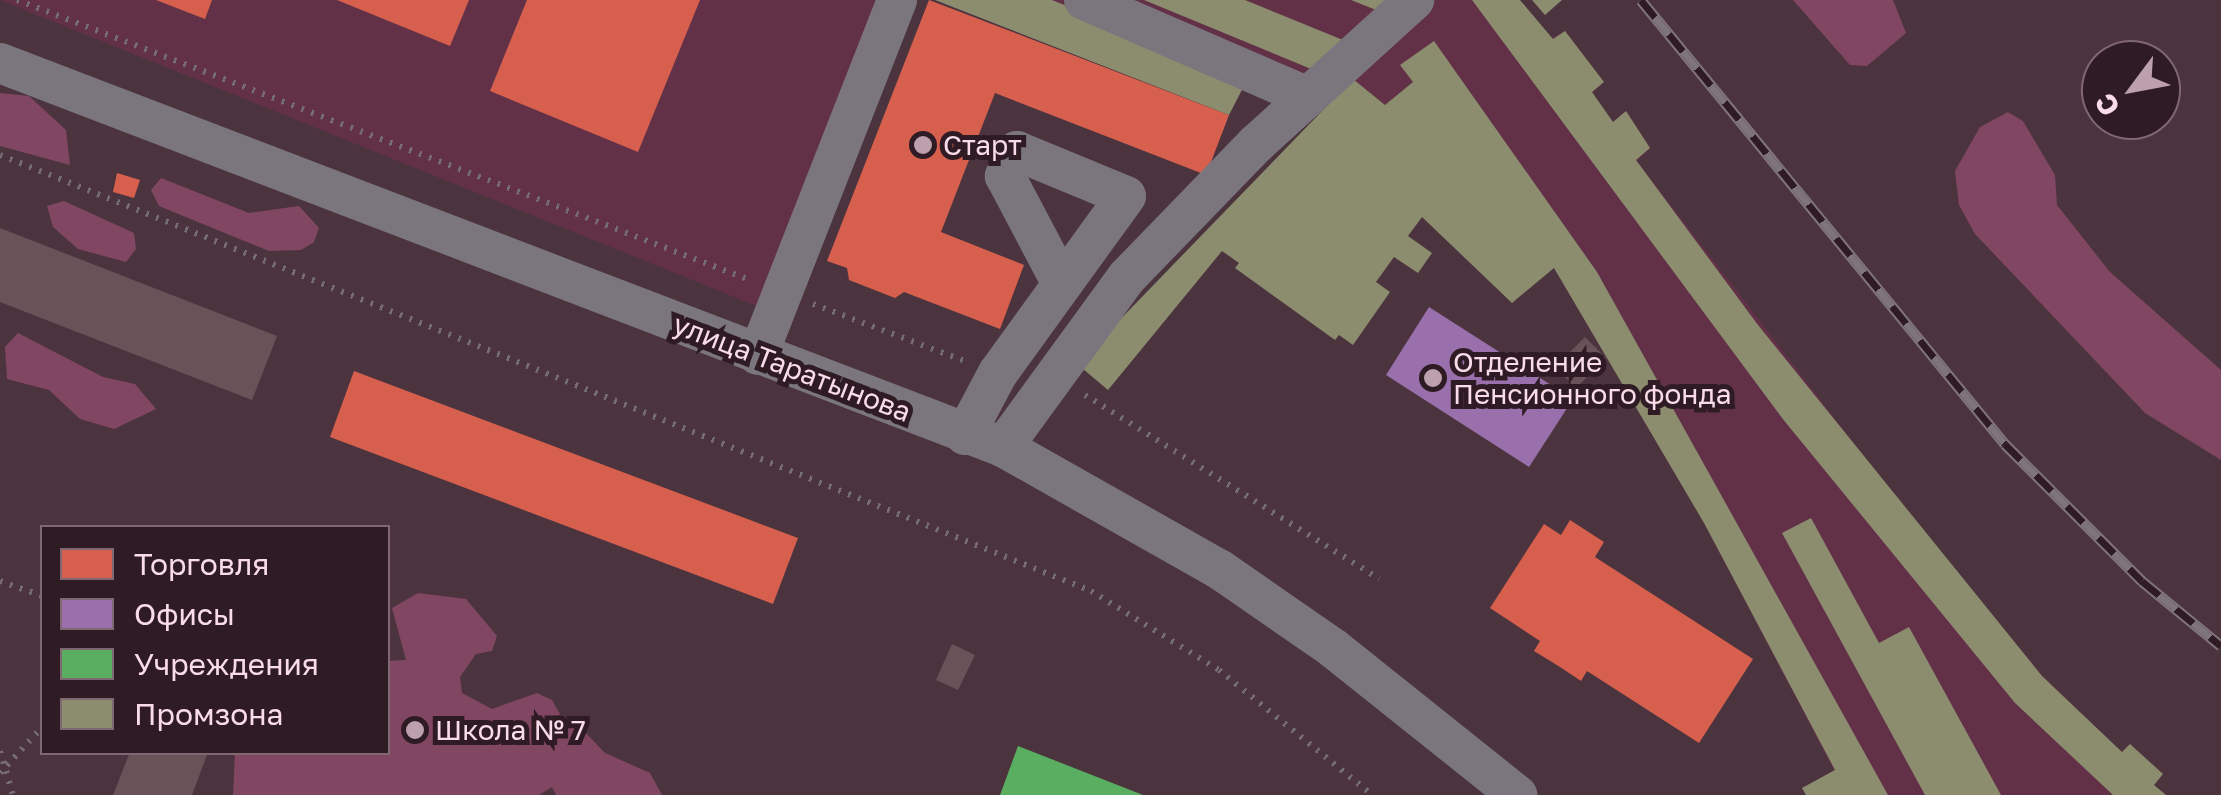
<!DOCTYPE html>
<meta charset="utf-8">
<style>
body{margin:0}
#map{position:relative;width:2221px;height:795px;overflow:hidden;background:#4c343f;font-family:"Golos Text",sans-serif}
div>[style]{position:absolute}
.built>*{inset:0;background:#623148}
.green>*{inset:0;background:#814661}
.shops>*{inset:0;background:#d6604d}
.offices>*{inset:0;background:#9970ab}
.public>*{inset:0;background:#5aae61}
.industry>*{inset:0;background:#8c8c6e}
.building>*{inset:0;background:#695359}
.path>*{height:6px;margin-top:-3px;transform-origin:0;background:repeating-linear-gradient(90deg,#766c75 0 2.5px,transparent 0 10.5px)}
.minor>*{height:40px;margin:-20px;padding:0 20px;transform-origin:20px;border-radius:20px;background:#7b767e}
.rail>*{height:11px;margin-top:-5.5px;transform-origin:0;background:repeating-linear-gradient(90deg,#2f1b24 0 22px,#7f747a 0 44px);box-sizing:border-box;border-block:2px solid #7f747a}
.dots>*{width:28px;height:28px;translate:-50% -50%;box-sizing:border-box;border:5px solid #2f1b24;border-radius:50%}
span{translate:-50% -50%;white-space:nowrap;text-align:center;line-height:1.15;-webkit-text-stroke:10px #2f1b24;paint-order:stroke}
.poi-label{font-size:28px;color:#f9dce7}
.left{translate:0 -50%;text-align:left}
.street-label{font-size:28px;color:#f9dce7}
.legend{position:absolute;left:40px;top:525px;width:350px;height:230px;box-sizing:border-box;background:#2f1b24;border:2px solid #806872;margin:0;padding:12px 18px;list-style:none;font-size:30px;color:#f9dce7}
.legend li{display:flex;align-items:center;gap:20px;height:50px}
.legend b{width:50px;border:2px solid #806872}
.north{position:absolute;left:2081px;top:40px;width:100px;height:100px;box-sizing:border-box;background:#2f1b24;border:2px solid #806872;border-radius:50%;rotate:238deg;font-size:28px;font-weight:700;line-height:40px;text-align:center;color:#f9dce7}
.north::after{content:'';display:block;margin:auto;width:35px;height:45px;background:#bca1ac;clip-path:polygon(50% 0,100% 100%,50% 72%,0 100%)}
</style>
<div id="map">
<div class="built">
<i style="clip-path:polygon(0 0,881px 0,759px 307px)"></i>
<i style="clip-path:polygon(935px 0,1520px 0,1552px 38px,1565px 31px,1604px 82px,1592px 92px,1612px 122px,1626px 111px,1650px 148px,1637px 161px,1938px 553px,2043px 676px,2121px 752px,2130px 744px,2163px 774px,2154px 785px,2166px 795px,1806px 795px,1802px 788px,1834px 770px,1704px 523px,1554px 268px,1413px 82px,1385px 105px,1352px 79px,1308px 124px,1247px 81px,1229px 115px)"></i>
</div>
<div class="green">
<i style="clip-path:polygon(1793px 0,1893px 0,1906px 33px,1867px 66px,1850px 65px)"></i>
<i style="clip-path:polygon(0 93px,29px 96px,66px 130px,70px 165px,0 146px)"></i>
<i style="clip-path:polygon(2008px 112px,2023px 121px,2055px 175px,2057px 205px,2110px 272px,2221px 370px,2221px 460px,2145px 413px,1975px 234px,1959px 205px,1955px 171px,1980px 127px)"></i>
<i style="clip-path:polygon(161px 178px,249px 213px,299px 206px,319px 228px,314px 242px,301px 250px,269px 251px,159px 206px,151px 190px)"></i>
<i style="clip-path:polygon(64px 201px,134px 233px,136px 249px,126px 262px,78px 249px,53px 227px,47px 206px)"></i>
<i style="clip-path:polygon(18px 333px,103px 377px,135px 384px,156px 409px,114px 429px,80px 419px,49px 390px,7px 379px,5px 347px)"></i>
<i style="clip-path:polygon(418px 593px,466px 599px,497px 636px,492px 651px,476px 654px,460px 677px,462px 693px,492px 709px,537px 693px,552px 700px,567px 727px,582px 729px,605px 753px,650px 773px,662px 795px,556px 795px,552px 787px,539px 795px,233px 795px,235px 753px,388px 752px,388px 661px,406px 660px,392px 608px)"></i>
</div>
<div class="shops">
<i style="clip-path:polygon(156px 0,212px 0,205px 19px)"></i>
<i style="clip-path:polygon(337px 0,469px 0,450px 46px)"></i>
<i style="clip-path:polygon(527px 0,700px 0,638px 152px,490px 91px)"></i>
<i style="clip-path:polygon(929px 0,1229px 115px,1206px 175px,995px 93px,941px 232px,1024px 265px,1000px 329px,904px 292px,895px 298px,849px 280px,847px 268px,827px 261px)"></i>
<i style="clip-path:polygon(117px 173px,140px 180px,134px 198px,113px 192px)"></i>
<i style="clip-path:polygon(354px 371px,798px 538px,773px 604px,330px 437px)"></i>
<i style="clip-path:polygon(1570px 520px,1604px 542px,1595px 557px,1753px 659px,1699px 743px,1587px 671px,1581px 681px,1560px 667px,1534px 651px,1540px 641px,1490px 608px,1544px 524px,1561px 535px)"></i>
</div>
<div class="offices">
<i style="clip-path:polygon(1429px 307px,1573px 399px,1529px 467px,1386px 375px)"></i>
</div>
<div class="public">
<i style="clip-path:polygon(1018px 746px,1143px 795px,1000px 795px)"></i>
</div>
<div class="industry">
<i style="clip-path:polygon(935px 0,1052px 0,1247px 80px,1229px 115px)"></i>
<i style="clip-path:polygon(1144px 0,1245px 0,1343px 40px,1328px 76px)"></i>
<i style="clip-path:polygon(1351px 0,1392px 0,1386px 14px)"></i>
<i style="clip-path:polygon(1472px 0,1520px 0,1553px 39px,1565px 31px,1604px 82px,1592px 92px,1613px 122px,1626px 111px,1650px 148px,1636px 160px,1758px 325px,2042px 676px,2122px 752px,2130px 744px,2163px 774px,2154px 785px,2166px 795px,2113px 795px,2015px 703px,1782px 418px)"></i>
<i style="clip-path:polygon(1532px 0,1562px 0,1545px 15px)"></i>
<i style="clip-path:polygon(1434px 41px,1597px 272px,1888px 795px,1806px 795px,1802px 788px,1835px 770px,1704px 523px,1554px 268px,1512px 303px,1422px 217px,1408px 236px,1432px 253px,1418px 273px,1394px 257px,1376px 282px,1390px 292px,1353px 345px,1339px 335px,1335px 340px,1235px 268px,1239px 263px,1222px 251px,1108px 390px,1077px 364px,1353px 79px,1385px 105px,1413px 82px,1400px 65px)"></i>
<i style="clip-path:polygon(1811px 518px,1879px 643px,1909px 627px,2001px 795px,1925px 795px,1782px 533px)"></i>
</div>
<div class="building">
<i style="clip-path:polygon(0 228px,277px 336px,252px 400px,0 302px)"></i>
<i style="clip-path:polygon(1585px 337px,1606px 358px,1576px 388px,1555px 367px)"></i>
<i style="clip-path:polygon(952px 644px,975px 655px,958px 690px,936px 680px)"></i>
<i style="clip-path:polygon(130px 752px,208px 752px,192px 795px,113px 795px)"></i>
</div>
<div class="path">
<i style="left:17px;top:0;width:785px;rotate:20.91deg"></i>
<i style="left:0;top:155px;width:1175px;rotate:21.78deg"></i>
<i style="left:1091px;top:591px;width:150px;rotate:31.7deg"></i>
<i style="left:1219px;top:670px;width:198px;rotate:39.2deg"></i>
<i style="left:813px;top:304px;width:162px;rotate:20.6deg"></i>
<i style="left:1085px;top:395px;width:347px;rotate:32deg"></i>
<i style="left:0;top:581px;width:45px;rotate:19.7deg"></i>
<i style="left:0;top:751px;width:46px;rotate:73.5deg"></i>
<i style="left:0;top:773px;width:62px;rotate:-47.6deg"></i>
</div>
<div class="minor">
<i style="left:1084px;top:0;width:244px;rotate:23.4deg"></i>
<i style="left:0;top:63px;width:1074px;rotate:20.95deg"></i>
<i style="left:1003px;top:447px;width:248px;rotate:29.5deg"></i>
<i style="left:1219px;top:569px;width:139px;rotate:34.7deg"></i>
<i style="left:1333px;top:648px;width:236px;rotate:38.6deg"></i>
<i style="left:758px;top:355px;width:381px;rotate:-68.6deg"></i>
<i style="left:965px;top:435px;width:70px;rotate:-62deg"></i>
<i style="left:998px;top:373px;width:218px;rotate:-54.1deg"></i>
<i style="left:1126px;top:196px;width:118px;rotate:-157.6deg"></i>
<i style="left:1017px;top:151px;width:28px;rotate:116deg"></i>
<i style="left:1005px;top:176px;width:120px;rotate:62.2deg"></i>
<i style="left:1003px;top:447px;width:210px;rotate:-53.9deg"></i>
<i style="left:1127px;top:277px;width:185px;rotate:-45.9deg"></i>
<i style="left:1256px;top:144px;width:214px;rotate:-42.3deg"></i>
</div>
<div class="rail">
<i style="left:1641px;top:0;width:574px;rotate:50.65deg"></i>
<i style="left:2005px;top:444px;width:194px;rotate:45deg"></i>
<i style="left:2142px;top:581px;width:102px;rotate:39.4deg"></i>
</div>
<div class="dots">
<i style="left:923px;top:145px;background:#bca1ac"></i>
<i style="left:1433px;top:378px;background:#bca1ac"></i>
<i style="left:415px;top:730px;background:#bca1ac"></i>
</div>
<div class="poi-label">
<span class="left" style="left:943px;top:145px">Старт</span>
<span class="left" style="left:1453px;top:378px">Отделение<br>Пенсионного фонда</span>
<span class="left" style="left:435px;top:730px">Школа № 7</span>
</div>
<div class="street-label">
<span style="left:792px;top:368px;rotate:21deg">улица Таратынова</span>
</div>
<ul class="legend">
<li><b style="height:28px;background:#d6604d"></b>Торговля</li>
<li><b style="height:28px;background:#9970ab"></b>Офисы</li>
<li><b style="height:28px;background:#5aae61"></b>Учреждения</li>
<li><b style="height:28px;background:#8c8c6e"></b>Промзона</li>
</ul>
<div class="north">С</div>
</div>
